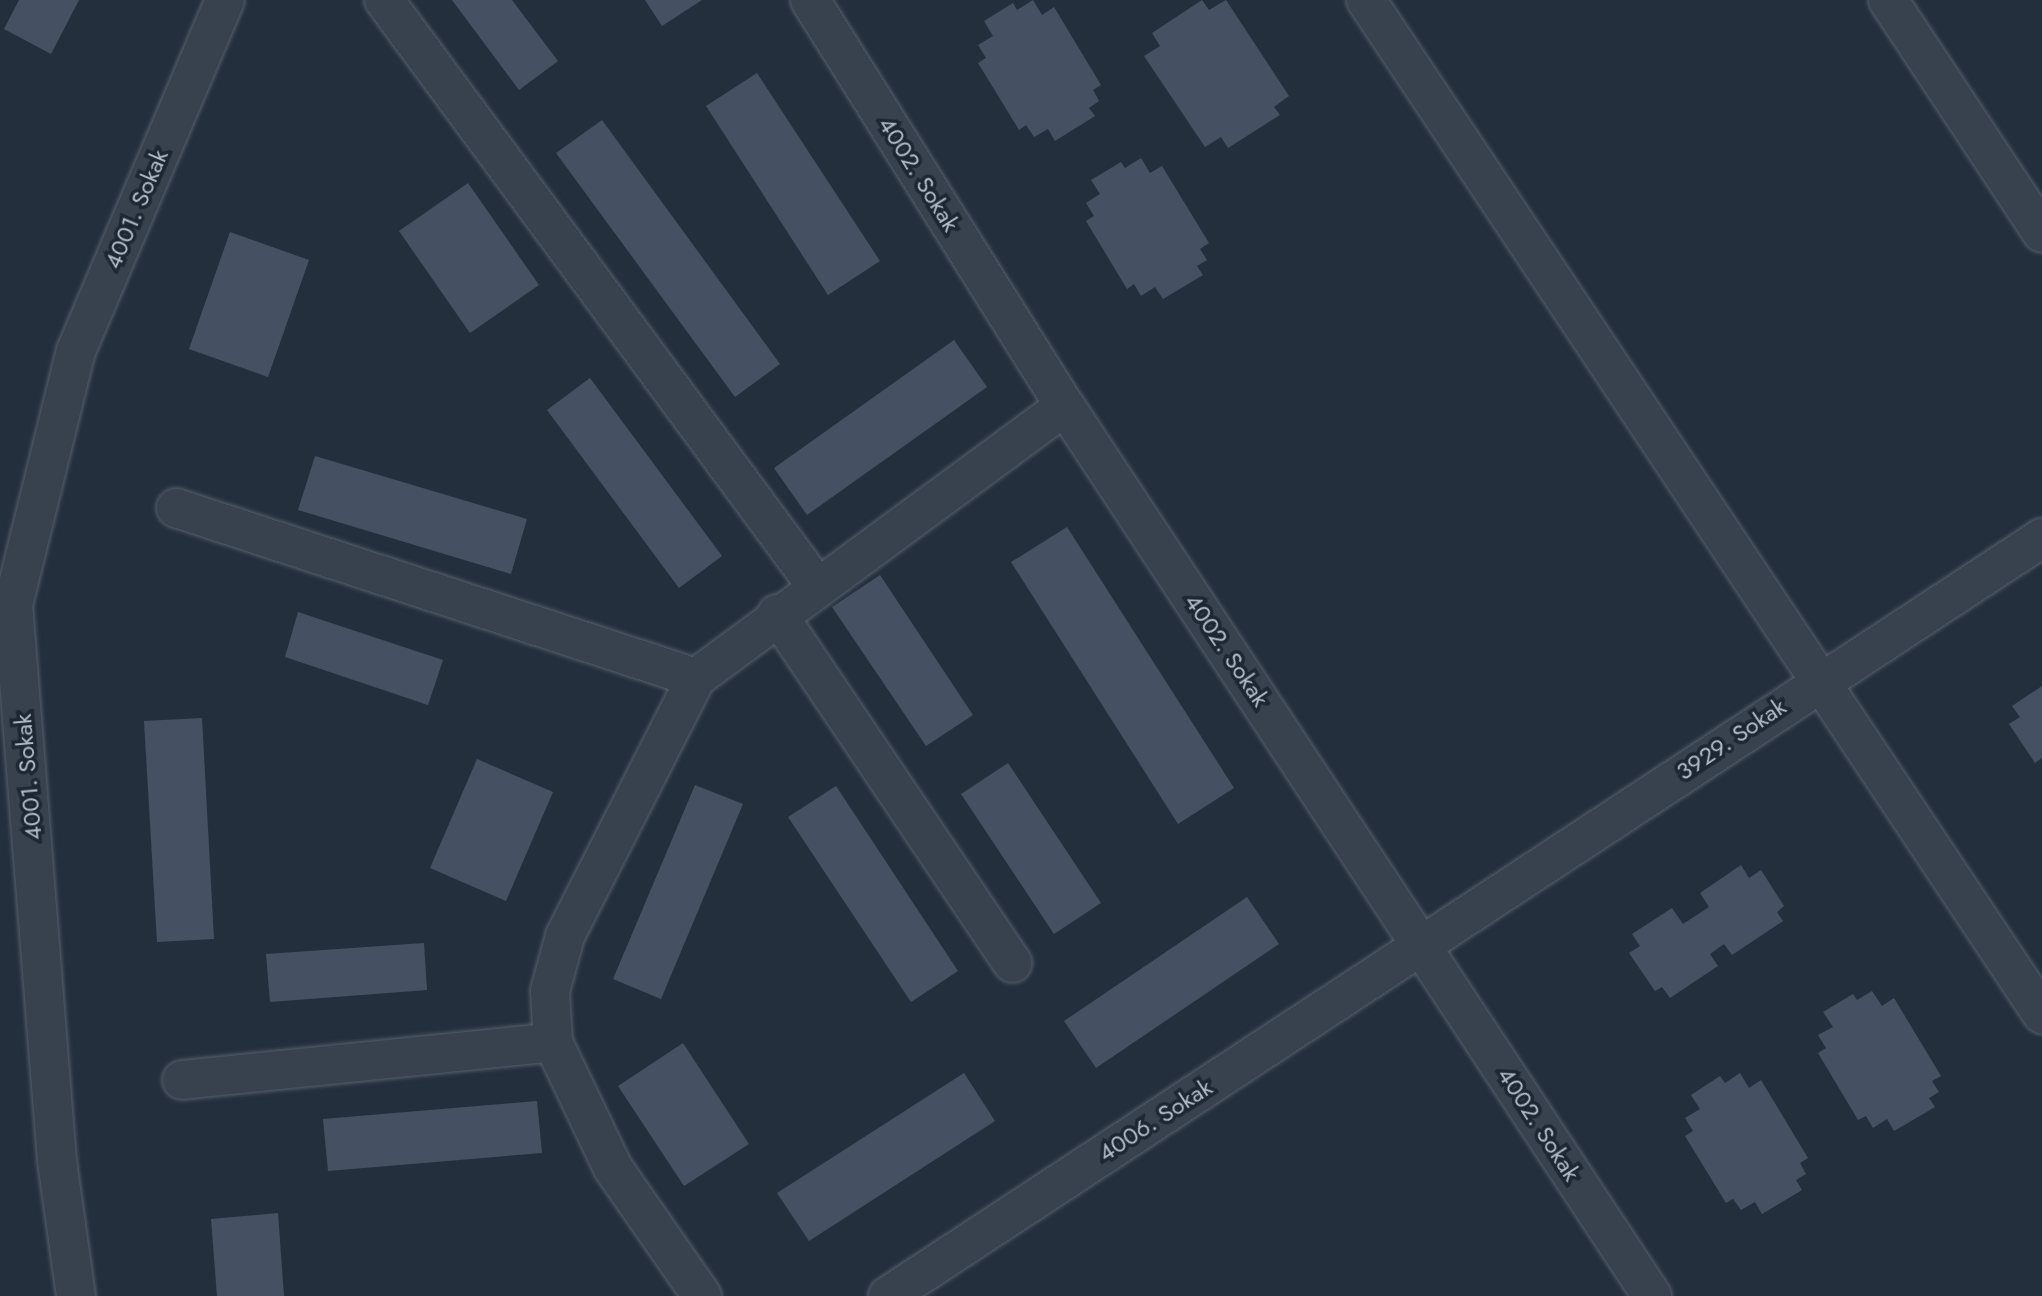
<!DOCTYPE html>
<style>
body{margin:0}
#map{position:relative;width:2042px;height:1296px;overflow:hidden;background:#242f3e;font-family:Jost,sans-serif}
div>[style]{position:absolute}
.building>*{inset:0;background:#455162}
.roads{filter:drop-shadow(0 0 2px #565f6c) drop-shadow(0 0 2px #565f6c)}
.minor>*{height:38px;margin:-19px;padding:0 19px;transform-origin:19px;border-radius:19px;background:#38414e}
span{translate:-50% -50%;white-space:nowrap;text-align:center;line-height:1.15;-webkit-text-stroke:7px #1d2633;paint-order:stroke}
.street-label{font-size:24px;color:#b4bcc9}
</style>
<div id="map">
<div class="building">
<i style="clip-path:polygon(19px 0,79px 0,51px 54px,4px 29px)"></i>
<i style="clip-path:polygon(452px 0,512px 0,558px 61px,519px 90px)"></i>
<i style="clip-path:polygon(645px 0,702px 0,662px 26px)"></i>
<i style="clip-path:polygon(1033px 0,1042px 15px,1054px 7px,1101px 85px,1093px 90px,1099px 101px,1089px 108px,1095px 116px,1055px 141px,1048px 129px,1034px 137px,1026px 125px,1019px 130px,978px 63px,986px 58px,978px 45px,993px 36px,984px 21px,1013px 3px,1017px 10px)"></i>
<i style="clip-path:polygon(1202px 0,1209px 10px,1226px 0,1289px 96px,1274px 107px,1280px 115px,1228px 148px,1221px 137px,1205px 147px,1144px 56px,1160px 46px,1152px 33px)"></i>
<i style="clip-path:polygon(757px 73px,880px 261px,828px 295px,706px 106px)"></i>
<i style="clip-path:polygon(602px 120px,780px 364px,735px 397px,556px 153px)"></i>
<i style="clip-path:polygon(1141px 158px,1150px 173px,1162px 166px,1209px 243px,1200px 249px,1207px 260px,1197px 266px,1203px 275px,1163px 299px,1155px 287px,1141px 296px,1134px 284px,1127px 289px,1086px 221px,1094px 216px,1086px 203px,1100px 194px,1091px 180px,1121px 162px,1125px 168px)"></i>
<i style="clip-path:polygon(468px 183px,539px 285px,470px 333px,399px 231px)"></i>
<i style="clip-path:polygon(230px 232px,309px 260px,268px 377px,189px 349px)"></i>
<i style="clip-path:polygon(954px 340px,987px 387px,807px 515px,774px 468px)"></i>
<i style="clip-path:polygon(590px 378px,722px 556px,679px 588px,547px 410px)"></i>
<i style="clip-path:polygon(315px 456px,527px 519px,511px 574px,298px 510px)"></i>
<i style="clip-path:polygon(1067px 527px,1234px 788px,1178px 824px,1011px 562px)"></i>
<i style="clip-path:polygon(880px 575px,973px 715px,926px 746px,832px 607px)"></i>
<i style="clip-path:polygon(298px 612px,443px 660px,428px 705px,285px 657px)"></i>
<i style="clip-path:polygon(2042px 686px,2042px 758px,2035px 763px,2009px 724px,2020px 717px,2012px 706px)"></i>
<i style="clip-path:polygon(202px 718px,214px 939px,157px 942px,144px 721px)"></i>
<i style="clip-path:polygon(477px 759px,553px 792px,506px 901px,430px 868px)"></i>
<i style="clip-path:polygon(1008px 763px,1101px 903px,1054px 934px,961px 794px)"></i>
<i style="clip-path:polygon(695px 785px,743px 804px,661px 999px,613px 979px)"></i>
<i style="clip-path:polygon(836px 786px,958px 971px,911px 1002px,788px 817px)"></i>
<i style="clip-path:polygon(1741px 865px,1749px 878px,1761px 870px,1784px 906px,1777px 912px,1783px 921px,1732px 955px,1724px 944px,1710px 954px,1718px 966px,1670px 998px,1662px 987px,1655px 991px,1629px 953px,1640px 946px,1632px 934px,1672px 908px,1683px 924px,1709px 907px,1700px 893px)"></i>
<i style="clip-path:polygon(1247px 897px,1279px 944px,1096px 1068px,1064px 1021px)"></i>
<i style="clip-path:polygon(424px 943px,427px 990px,270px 1002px,266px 954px)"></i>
<i style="clip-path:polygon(1872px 991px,1882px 1006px,1894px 998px,1941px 1076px,1932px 1081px,1939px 1092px,1929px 1098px,1935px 1107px,1894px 1131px,1887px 1119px,1873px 1128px,1866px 1116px,1858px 1120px,1818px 1053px,1826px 1048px,1818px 1035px,1833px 1027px,1823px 1012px,1853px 994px,1857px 1000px)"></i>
<i style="clip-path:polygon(683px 1043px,749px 1144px,684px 1186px,618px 1086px)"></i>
<i style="clip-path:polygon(964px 1073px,995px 1121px,809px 1241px,777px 1193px)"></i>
<i style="clip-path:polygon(1740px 1073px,1749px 1088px,1761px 1080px,1808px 1158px,1800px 1163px,1806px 1174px,1796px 1180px,1802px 1190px,1762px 1214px,1755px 1202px,1741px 1210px,1733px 1199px,1726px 1203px,1685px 1136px,1693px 1131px,1685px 1118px,1700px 1109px,1691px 1095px,1720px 1076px,1725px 1083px)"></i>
<i style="clip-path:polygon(537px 1101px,542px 1153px,328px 1171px,323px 1119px)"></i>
<i style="clip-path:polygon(278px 1213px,284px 1296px,217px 1296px,211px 1219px)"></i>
</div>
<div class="roads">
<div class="minor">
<i style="left:384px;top:0;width:727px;rotate:53.56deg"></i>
<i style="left:810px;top:0;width:479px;rotate:57.9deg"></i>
<i style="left:1065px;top:406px;width:1066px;rotate:56.59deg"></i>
<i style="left:1366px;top:0;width:1219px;rotate:56.31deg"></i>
<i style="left:1888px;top:0;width:279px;rotate:56.5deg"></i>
<i style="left:176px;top:508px;width:547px;rotate:18.1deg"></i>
<i style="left:777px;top:614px;width:421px;rotate:56deg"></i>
<i style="left:182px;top:1080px;width:373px;rotate:-5.8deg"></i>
<i style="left:76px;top:1296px;width:136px;rotate:-98deg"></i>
<i style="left:57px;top:1161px;width:558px;rotate:-94.52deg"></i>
<i style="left:13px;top:605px;width:262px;rotate:-76.1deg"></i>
<i style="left:76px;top:351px;width:381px;rotate:-67deg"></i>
<i style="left:702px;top:1296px;width:156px;rotate:-124.8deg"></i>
<i style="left:613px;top:1168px;width:140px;rotate:-115.5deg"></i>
<i style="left:553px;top:1042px;width:51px;rotate:-93.4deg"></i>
<i style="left:550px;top:991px;width:57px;rotate:-74.7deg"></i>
<i style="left:565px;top:936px;width:289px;rotate:-63.1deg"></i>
<i style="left:696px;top:678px;width:458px;rotate:-36.4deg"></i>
<i style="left:888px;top:1296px;width:1381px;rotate:-33.3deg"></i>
</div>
</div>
<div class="street-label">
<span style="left:919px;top:174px;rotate:58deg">4002. Sokak</span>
<span style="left:136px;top:209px;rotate:-67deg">4001. Sokak</span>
<span style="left:1227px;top:650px;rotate:56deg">4002. Sokak</span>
<span style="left:1731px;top:739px;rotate:-34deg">3929. Sokak</span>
<span style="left:28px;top:777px;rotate:-95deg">4001. Sokak</span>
<span style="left:1155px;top:1120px;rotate:-33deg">4006. Sokak</span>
<span style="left:1539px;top:1124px;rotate:57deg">4002. Sokak</span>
</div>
</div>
